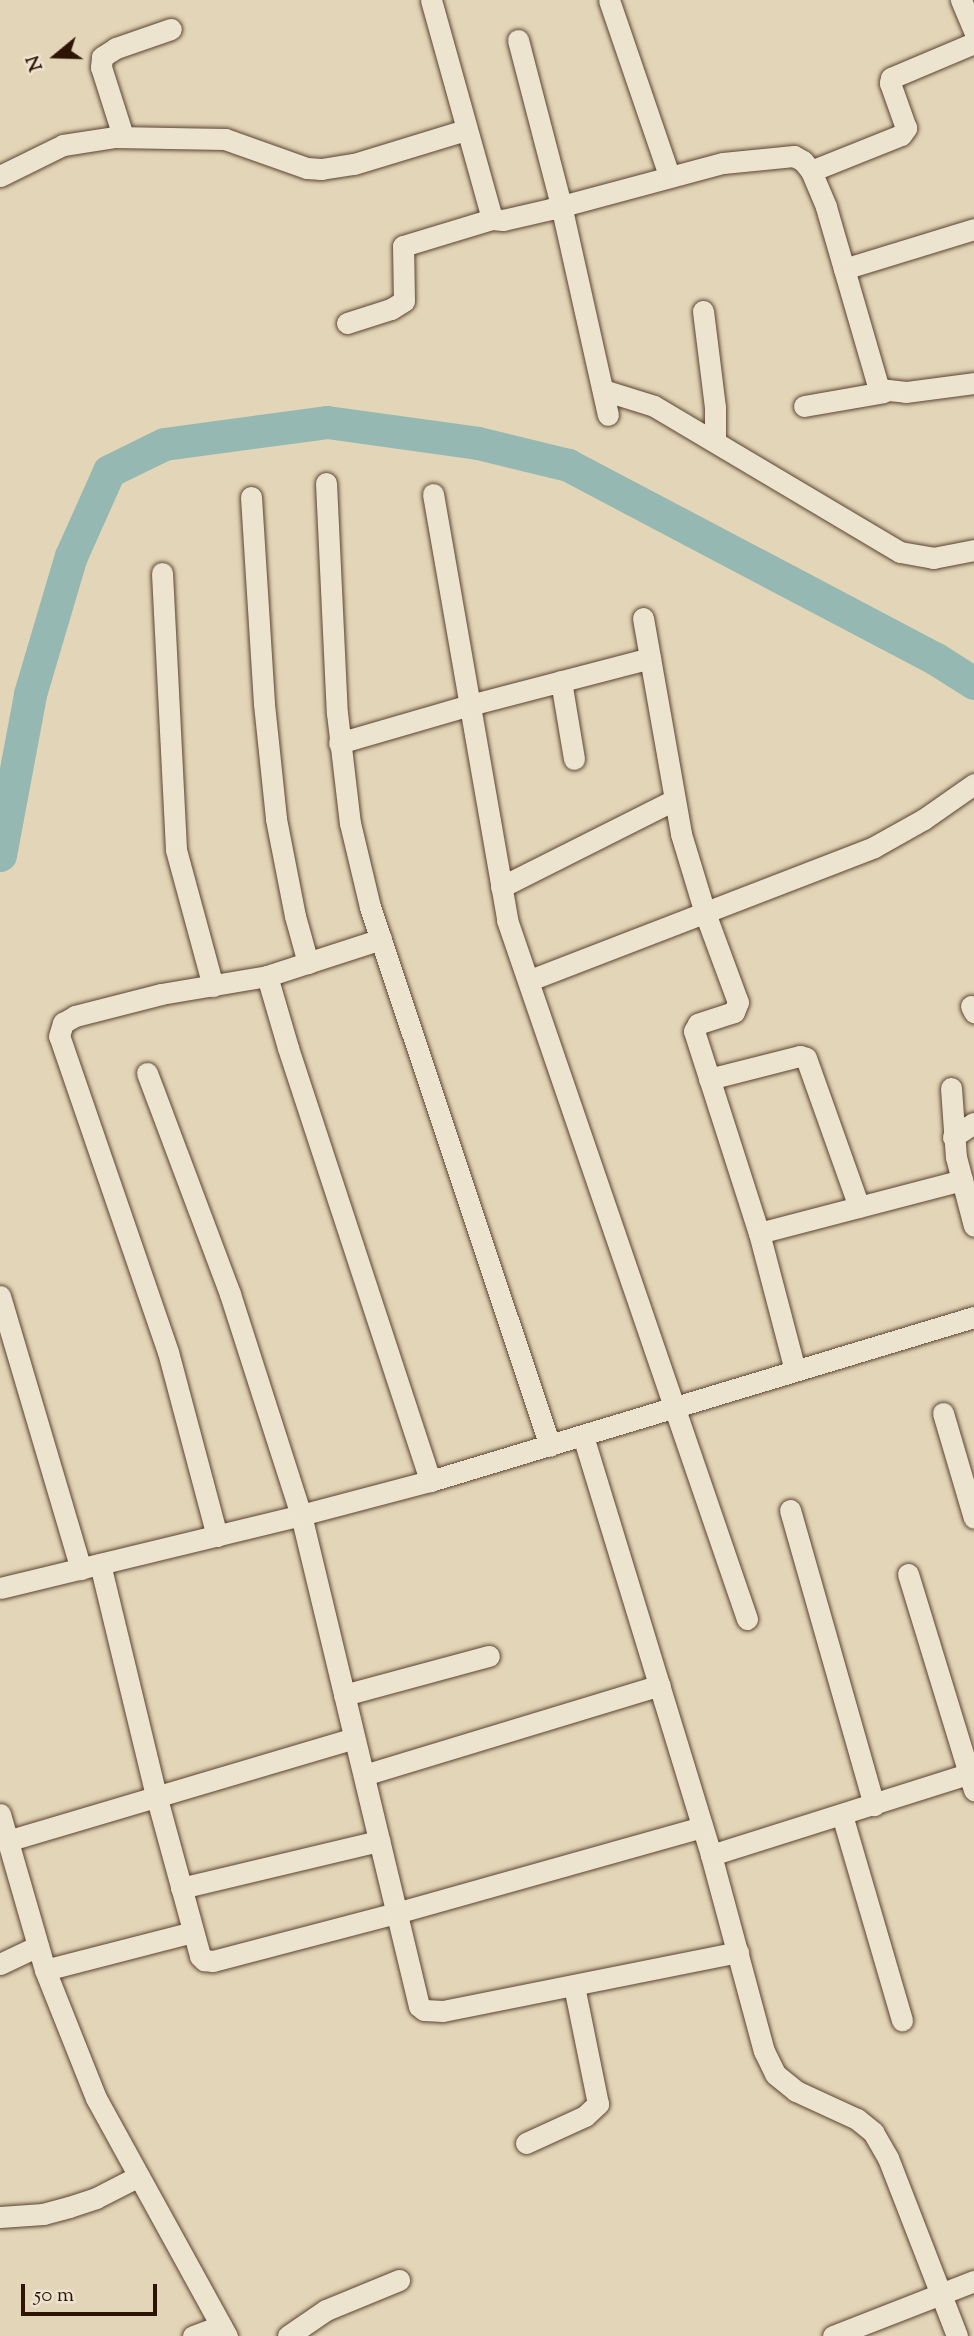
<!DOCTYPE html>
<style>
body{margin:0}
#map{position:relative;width:974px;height:2336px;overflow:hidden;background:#e3d5b7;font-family:"Sorts Mill Goudy",serif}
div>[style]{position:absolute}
.river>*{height:33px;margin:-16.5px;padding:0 16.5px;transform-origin:16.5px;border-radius:16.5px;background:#95b8b2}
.roads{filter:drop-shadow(0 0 2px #5b4432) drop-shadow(0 0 2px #5b4432)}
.street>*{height:21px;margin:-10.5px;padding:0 10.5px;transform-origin:10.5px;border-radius:10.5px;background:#ede4d0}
span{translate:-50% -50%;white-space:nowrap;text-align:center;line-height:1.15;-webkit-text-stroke:5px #ede4d0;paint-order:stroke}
.north{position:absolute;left:21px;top:21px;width:70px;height:70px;-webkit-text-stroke:5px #ede4d0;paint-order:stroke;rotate:251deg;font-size:19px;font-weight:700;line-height:28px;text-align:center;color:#2e1405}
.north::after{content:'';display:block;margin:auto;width:24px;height:32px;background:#2e1405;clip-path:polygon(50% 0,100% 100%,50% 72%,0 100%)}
.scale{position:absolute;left:21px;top:2284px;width:136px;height:32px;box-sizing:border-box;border:4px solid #2e1405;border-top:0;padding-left:9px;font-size:21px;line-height:24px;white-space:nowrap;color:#2e1405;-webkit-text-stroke:5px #ede4d0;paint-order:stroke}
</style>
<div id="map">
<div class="river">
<i style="left:0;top:855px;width:164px;rotate:-79.4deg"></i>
<i style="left:30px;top:694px;width:144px;rotate:-73.5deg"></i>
<i style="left:71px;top:556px;width:93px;rotate:-65.9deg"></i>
<i style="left:109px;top:471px;width:61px;rotate:-26.1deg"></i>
<i style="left:164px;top:444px;width:164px;rotate:-7.7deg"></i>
<i style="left:327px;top:422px;width:152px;rotate:7.9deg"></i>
<i style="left:478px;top:443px;width:93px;rotate:13.7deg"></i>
<i style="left:568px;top:465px;width:416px;rotate:27.8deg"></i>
<i style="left:936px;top:659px;width:45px;rotate:32.3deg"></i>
</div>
<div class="roads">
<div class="street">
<i style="left:431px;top:0;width:227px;rotate:74.4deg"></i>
<i style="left:492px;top:219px;width:11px;rotate:5deg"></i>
<i style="left:503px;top:220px;width:49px;rotate:-12.9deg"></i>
<i style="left:551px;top:209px;width:178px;rotate:-15deg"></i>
<i style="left:723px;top:163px;width:71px;rotate:-5.6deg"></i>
<i style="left:794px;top:156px;width:10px;rotate:29deg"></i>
<i style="left:803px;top:161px;width:13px;rotate:51deg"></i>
<i style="left:811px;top:171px;width:39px;rotate:67deg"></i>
<i style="left:826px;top:207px;width:190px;rotate:73.8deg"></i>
<i style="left:879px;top:389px;width:27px;rotate:6deg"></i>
<i style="left:906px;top:392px;width:69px;rotate:-7.5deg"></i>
<i style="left:609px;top:0;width:185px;rotate:71.1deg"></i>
<i style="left:961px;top:0;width:34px;rotate:67deg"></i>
<i style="left:518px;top:40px;width:171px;rotate:75.4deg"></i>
<i style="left:561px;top:205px;width:215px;rotate:77.4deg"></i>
<i style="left:123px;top:136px;width:72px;rotate:-107.7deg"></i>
<i style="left:101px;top:67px;width:10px;rotate:-84deg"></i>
<i style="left:102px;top:57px;width:17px;rotate:-33deg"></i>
<i style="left:116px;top:48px;width:58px;rotate:-19.1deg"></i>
<i style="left:811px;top:171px;width:97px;rotate:-21.8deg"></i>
<i style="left:901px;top:135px;width:9px;rotate:-54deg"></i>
<i style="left:906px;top:128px;width:48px;rotate:-109.6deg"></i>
<i style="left:890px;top:83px;width:5px;rotate:-79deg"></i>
<i style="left:891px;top:78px;width:90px;rotate:-22.9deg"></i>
<i style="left:0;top:176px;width:70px;rotate:-26.2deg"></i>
<i style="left:63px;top:145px;width:53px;rotate:-8.7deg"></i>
<i style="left:115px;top:137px;width:110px;rotate:1deg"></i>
<i style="left:225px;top:139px;width:87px;rotate:19.5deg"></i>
<i style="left:307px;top:168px;width:14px;rotate:4deg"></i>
<i style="left:321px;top:169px;width:33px;rotate:-9deg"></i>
<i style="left:354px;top:164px;width:116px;rotate:-17deg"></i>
<i style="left:844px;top:269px;width:136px;rotate:-17.1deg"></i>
<i style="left:703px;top:311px;width:97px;rotate:82.9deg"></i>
<i style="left:715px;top:407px;width:33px;rotate:90deg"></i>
<i style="left:347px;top:323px;width:46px;rotate:-17.7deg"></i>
<i style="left:391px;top:309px;width:15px;rotate:-32deg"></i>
<i style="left:404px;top:301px;width:55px;rotate:-91deg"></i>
<i style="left:403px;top:246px;width:93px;rotate:-16.9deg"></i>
<i style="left:603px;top:390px;width:53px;rotate:17.4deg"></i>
<i style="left:654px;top:406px;width:286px;rotate:30.7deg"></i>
<i style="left:900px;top:552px;width:34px;rotate:10deg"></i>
<i style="left:933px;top:558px;width:42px;rotate:-11deg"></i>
<i style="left:804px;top:406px;width:81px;rotate:-9.9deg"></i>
<i style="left:326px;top:483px;width:230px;rotate:87.3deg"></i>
<i style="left:337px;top:713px;width:111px;rotate:83.3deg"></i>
<i style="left:350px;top:823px;width:86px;rotate:76.6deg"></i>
<i style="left:370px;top:907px;width:568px;rotate:71.53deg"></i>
<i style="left:433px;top:494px;width:432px;rotate:80.1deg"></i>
<i style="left:507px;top:920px;width:739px;rotate:71.05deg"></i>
<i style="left:251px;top:497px;width:207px;rotate:86.4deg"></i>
<i style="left:264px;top:704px;width:116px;rotate:84deg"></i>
<i style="left:276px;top:819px;width:99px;rotate:78.9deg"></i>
<i style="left:295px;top:916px;width:49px;rotate:74.5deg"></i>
<i style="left:162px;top:573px;width:277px;rotate:87.1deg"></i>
<i style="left:176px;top:850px;width:141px;rotate:74.8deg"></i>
<i style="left:643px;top:618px;width:219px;rotate:80deg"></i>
<i style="left:681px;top:834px;width:83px;rotate:73.1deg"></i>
<i style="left:705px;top:913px;width:95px;rotate:69.7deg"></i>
<i style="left:738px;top:1002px;width:11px;rotate:112deg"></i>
<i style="left:734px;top:1012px;width:38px;rotate:162deg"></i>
<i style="left:698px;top:1024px;width:8px;rotate:120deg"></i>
<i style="left:694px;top:1031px;width:212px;rotate:72.2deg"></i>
<i style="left:759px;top:1233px;width:142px;rotate:75.3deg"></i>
<i style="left:561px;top:681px;width:79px;rotate:80.5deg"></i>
<i style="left:339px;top:743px;width:136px;rotate:-16.2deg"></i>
<i style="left:470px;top:705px;width:186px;rotate:-14.6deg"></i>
<i style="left:501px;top:887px;width:194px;rotate:-26.7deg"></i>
<i style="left:267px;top:976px;width:75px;rotate:73.7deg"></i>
<i style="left:288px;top:1048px;width:456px;rotate:71.8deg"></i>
<i style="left:530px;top:980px;width:369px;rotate:-21.1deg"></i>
<i style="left:874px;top:847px;width:57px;rotate:-29.2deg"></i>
<i style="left:924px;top:819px;width:61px;rotate:-35deg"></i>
<i style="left:971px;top:1006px;width:7px;rotate:63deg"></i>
<i style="left:147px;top:1073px;width:236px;rotate:69.4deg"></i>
<i style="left:230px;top:1294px;width:232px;rotate:72.2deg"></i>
<i style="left:301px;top:1515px;width:505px;rotate:76.49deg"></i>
<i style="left:419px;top:2006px;width:6px;rotate:39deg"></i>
<i style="left:424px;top:2010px;width:19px;rotate:3deg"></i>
<i style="left:443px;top:2011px;width:301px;rotate:-11.3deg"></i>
<i style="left:709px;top:1079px;width:94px;rotate:-14.2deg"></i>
<i style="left:800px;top:1056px;width:6px;rotate:18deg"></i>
<i style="left:806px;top:1058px;width:158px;rotate:70.4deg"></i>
<i style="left:951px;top:1088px;width:69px;rotate:85.9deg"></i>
<i style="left:956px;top:1157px;width:71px;rotate:75.4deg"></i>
<i style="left:953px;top:1137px;width:25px;rotate:-34deg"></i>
<i style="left:759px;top:1233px;width:210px;rotate:-14.6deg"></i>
<i style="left:0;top:1296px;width:285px;rotate:73.5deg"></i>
<i style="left:943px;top:1413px;width:109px;rotate:73.6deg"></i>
<i style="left:583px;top:1436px;width:438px;rotate:73deg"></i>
<i style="left:711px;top:1855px;width:203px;rotate:74.9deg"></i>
<i style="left:764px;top:2051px;width:25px;rotate:64deg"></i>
<i style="left:775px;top:2074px;width:27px;rotate:39deg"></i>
<i style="left:796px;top:2091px;width:67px;rotate:24.7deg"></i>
<i style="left:857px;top:2119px;width:21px;rotate:39deg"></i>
<i style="left:873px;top:2132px;width:30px;rotate:60deg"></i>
<i style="left:888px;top:2158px;width:191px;rotate:68.8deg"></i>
<i style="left:790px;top:1510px;width:307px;rotate:74.1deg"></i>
<i style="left:217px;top:1536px;width:190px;rotate:-104.9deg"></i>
<i style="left:168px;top:1352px;width:334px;rotate:-109deg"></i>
<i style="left:59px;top:1036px;width:14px;rotate:-73deg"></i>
<i style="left:63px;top:1023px;width:14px;rotate:-30deg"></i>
<i style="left:75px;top:1016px;width:89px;rotate:-14.3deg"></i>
<i style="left:161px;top:994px;width:108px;rotate:-9.6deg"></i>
<i style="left:267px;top:976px;width:120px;rotate:-18deg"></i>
<i style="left:100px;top:1564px;width:238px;rotate:76.4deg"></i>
<i style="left:156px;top:1795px;width:167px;rotate:74.7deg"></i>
<i style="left:200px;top:1956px;width:6px;rotate:45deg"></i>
<i style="left:204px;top:1960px;width:9px;rotate:6deg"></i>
<i style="left:213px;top:1961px;width:189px;rotate:-14.7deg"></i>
<i style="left:396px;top:1913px;width:318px;rotate:-15.7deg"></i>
<i style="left:908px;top:1574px;width:226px;rotate:73deg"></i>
<i style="left:0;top:1588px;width:310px;rotate:-13.6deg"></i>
<i style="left:301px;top:1515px;width:133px;rotate:-14.8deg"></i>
<i style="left:430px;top:1481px;width:568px;rotate:-16.78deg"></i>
<i style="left:344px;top:1695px;width:150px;rotate:-15.1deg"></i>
<i style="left:364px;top:1775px;width:309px;rotate:-16.9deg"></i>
<i style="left:0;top:1814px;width:162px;rotate:73.9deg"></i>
<i style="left:45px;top:1970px;width:138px;rotate:68.3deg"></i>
<i style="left:96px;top:2098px;width:272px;rotate:61.2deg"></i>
<i style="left:842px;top:1815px;width:214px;rotate:73.7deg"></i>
<i style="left:7px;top:1841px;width:362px;rotate:-16.5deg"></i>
<i style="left:711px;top:1855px;width:276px;rotate:-17.5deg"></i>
<i style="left:181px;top:1888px;width:204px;rotate:-13.4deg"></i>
<i style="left:0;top:1964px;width:42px;rotate:-25.3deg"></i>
<i style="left:45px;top:1970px;width:153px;rotate:-14.4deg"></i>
<i style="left:526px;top:2143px;width:65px;rotate:-24.6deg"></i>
<i style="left:585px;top:2116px;width:18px;rotate:-43deg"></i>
<i style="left:598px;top:2104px;width:120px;rotate:-101.5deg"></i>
<i style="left:0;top:2217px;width:43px;rotate:-4deg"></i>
<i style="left:43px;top:2214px;width:27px;rotate:-15deg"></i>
<i style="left:69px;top:2207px;width:28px;rotate:-18deg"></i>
<i style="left:96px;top:2198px;width:48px;rotate:-27.1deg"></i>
<i style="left:193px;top:2336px;width:30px;rotate:-20deg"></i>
<i style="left:288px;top:2336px;width:46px;rotate:-34.4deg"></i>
<i style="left:326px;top:2310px;width:79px;rotate:-22.3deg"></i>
<i style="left:833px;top:2336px;width:151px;rotate:-21.3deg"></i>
</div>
</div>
<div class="north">N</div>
<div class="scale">50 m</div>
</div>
